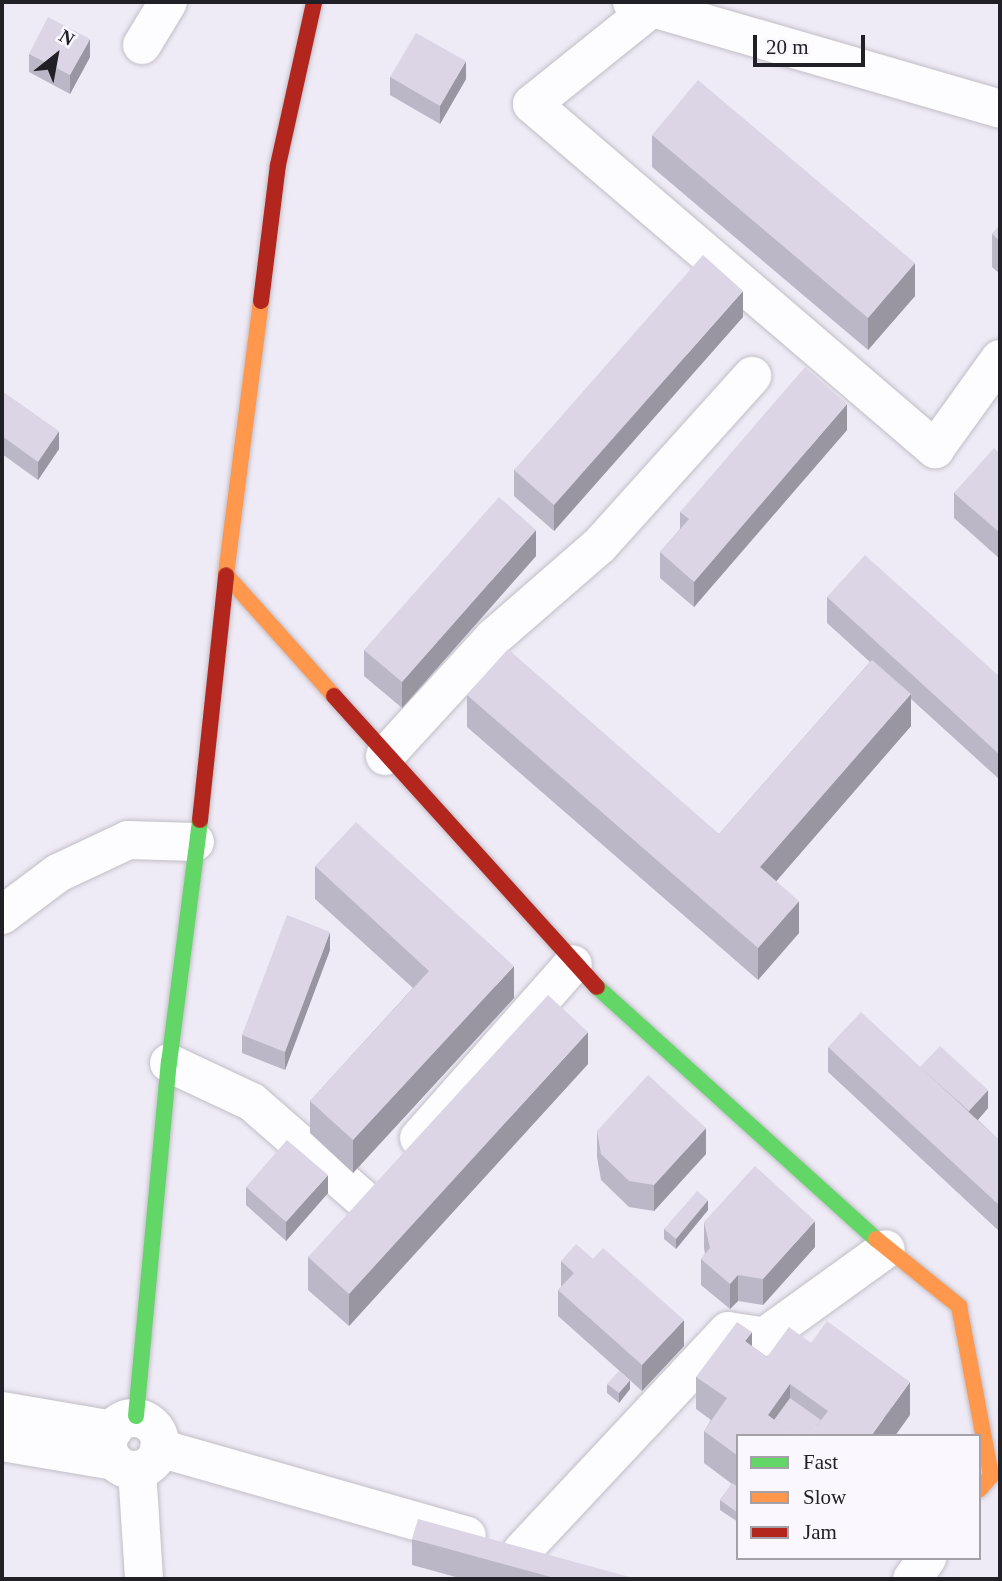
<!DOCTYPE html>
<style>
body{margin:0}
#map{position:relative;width:1002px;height:1581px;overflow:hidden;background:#efebf6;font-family:"Times New Roman",serif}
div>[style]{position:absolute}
.roads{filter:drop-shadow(0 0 2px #c1bec7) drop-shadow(0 0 2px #c1bec7)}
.street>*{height:38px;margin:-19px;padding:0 19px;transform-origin:19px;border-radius:19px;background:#fdfcfe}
.street>.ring{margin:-19px;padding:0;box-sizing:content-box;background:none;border:38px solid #fdfcfe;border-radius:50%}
.fast>*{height:16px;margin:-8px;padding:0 8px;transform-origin:8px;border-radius:8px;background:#63d668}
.slow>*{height:16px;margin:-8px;padding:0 8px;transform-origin:8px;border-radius:8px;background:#ff974d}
.jam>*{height:16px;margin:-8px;padding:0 8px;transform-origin:8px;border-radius:8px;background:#b3261e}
.wall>*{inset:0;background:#bcb7c6}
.shaded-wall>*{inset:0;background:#9995a1}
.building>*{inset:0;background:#dbd5e6}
span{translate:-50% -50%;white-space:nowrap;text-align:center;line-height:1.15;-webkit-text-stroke:5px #faf7ff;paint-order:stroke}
.frame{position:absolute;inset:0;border:4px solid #222027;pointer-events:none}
.legend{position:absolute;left:736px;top:1434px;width:245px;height:126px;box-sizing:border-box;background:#faf7ff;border:2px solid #a4a1a9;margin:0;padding:9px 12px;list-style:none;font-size:21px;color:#222027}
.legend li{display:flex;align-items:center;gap:14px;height:35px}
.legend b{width:35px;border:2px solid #a4a1a9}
.north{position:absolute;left:21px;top:21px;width:70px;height:70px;-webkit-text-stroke:5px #faf7ff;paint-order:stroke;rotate:31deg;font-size:19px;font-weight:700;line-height:28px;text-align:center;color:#222027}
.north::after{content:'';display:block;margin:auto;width:24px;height:32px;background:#222027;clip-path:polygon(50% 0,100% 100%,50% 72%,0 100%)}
.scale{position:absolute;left:753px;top:35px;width:112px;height:32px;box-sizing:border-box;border:4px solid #222027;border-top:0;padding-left:9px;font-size:21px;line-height:24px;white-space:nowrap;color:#222027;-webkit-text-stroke:5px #faf7ff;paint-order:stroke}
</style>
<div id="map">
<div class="roads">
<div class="street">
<i style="left:632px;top:2px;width:383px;rotate:16.2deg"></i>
<i style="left:659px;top:2px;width:163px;rotate:141.2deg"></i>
<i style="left:532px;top:104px;width:531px;rotate:40.57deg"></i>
<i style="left:935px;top:449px;width:111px;rotate:-54.2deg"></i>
<i style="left:142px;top:45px;width:50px;rotate:-58.8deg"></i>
<i style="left:385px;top:756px;width:160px;rotate:-47.5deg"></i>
<i style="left:493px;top:638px;width:140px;rotate:-41deg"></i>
<i style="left:599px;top:546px;width:229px;rotate:-48deg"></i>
<i style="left:2px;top:915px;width:70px;rotate:-36.9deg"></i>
<i style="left:58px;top:873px;width:77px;rotate:-25.2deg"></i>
<i style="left:128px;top:840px;width:67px;rotate:1.7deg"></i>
<i style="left:169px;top:1063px;width:92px;rotate:25.2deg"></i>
<i style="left:252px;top:1102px;width:149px;rotate:41.2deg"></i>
<i style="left:419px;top:1138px;width:232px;rotate:-48.5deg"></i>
<i style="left:2px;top:1411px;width:113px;rotate:9.7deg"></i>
<i class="ring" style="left:108px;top:1418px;width:14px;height:14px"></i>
<i style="left:2px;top:1442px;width:114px;rotate:9.6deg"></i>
<i style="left:159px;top:1448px;width:320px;rotate:15.9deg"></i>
<i style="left:137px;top:1470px;width:109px;rotate:86.3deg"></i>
<i style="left:522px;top:1551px;width:301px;rotate:-46.9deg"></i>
<i style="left:728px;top:1331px;width:36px;rotate:9deg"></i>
<i style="left:764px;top:1337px;width:150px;rotate:-35.8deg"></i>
<i style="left:912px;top:1579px;width:26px;rotate:-54deg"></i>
</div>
<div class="fast">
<i style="left:597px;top:987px;width:376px;rotate:42.1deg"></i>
<i style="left:136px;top:1416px;width:355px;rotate:-84.7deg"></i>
<i style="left:169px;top:1063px;width:245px;rotate:-82.7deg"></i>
</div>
<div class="slow">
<i style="left:261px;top:301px;width:276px;rotate:97.3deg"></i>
<i style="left:226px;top:575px;width:162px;rotate:48.2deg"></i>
<i style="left:876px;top:1239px;width:107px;rotate:38.9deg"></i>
<i style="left:959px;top:1306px;width:173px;rotate:79.3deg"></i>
<i style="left:991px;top:1476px;width:18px;rotate:131deg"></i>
</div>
<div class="jam">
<i style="left:261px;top:301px;width:137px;rotate:-82.9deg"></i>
<i style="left:278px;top:165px;width:167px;rotate:-77.5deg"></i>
<i style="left:334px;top:696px;width:392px;rotate:47.9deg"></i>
<i style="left:200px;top:820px;width:246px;rotate:-83.9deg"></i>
</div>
</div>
<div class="wall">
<i style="clip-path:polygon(29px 54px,90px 57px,70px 94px,29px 72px)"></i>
<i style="clip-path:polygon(390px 77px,466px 79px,440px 124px,390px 95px)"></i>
<i style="clip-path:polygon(652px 135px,915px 296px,868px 350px,652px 167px)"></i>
<i style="clip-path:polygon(1000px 225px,1000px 274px,992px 267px,992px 234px)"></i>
<i style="clip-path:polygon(743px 317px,554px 531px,514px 496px,514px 470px)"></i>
<i style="clip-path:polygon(2px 391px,59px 449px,38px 480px,2px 454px)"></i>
<i style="clip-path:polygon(847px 430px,694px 607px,660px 578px,660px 552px,680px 529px,680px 512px)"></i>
<i style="clip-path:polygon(1000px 454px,1000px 559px,954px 518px,954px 493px)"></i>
<i style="clip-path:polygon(536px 556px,402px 708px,364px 676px,364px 650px)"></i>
<i style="clip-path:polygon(827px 597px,1000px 677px,1000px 780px,911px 699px,911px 726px,776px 881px,799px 933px,758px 980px,467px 727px,467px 695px,719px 834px,870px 662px,827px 623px)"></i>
<i style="clip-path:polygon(315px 866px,514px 998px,353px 1173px,310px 1133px,310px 1101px,413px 988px,315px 899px)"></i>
<i style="clip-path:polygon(330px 950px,285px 1070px,242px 1053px,242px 1035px)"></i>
<i style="clip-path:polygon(828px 1047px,920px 1067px,988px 1108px,978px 1120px,1000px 1141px,1000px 1232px,828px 1072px)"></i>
<i style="clip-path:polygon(588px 1064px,349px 1326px,308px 1290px,308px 1257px)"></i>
<i style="clip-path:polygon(597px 1131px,706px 1154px,654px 1211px,629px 1207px,601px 1180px,597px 1157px)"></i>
<i style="clip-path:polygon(246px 1187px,328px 1193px,286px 1241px,246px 1205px)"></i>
<i style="clip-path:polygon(708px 1210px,676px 1249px,664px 1239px,664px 1229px)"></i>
<i style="clip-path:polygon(704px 1222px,815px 1247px,763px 1305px,738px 1301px,730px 1309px,701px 1285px,701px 1259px,705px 1254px,704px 1248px)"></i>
<i style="clip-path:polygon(561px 1261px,684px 1346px,642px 1391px,558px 1316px,558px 1290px,561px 1287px)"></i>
<i style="clip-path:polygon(752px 1346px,767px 1357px,910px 1415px,738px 1436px,738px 1522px,720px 1510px,720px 1500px,732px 1484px,704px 1463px,704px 1431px,711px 1420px,696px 1409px,696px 1377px)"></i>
<i style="clip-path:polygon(607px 1384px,630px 1389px,619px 1403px,607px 1393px)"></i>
<i style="clip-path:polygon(412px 1539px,637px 1579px,463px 1579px,412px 1565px)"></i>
</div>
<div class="shaded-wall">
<i style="clip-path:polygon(90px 39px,90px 57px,70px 94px,70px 75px)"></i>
<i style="clip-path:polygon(466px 61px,466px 79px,440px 124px,440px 106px)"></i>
<i style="clip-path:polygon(915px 263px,915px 296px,868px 350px,868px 318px)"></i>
<i style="clip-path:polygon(743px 291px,743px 317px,554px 531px,554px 505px)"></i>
<i style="clip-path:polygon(847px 404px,847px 430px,694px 607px,694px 582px)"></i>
<i style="clip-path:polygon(59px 431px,59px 449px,38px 480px,38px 462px)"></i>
<i style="clip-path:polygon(536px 530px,536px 556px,402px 708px,402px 682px)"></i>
<i style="clip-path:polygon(911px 694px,911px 726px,760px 900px,760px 867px)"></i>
<i style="clip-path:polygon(4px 804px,4px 822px,2px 825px,2px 807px)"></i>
<i style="clip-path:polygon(799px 901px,799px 933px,758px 980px,758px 948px)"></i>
<i style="clip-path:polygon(330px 932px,330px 950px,285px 1070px,285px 1052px)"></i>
<i style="clip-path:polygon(514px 966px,514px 998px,353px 1173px,353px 1140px)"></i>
<i style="clip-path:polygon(588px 1032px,588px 1064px,349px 1326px,349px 1294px)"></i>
<i style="clip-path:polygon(988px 1090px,988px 1108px,969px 1130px,969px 1111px)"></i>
<i style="clip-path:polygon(706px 1128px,706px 1154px,654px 1211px,654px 1185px)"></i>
<i style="clip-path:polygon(328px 1175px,328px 1193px,286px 1241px,286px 1222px)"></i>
<i style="clip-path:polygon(708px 1200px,708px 1210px,676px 1249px,676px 1239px)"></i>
<i style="clip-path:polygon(815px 1221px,815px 1247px,763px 1305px,763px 1279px)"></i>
<i style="clip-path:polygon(738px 1275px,738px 1301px,730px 1309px,730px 1284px)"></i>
<i style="clip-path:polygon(684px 1320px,684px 1346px,642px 1391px,642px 1365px)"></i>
<i style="clip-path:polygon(752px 1332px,752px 1365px,745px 1341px)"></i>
<i style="clip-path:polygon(630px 1380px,630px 1389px,619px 1403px,619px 1393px)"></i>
<i style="clip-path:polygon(910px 1382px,910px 1415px,895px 1436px,871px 1436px)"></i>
<i style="clip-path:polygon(790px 1384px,790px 1416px,768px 1429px,768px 1415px)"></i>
</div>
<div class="building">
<i style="clip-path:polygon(48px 17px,90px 39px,70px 75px,29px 54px)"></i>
<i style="clip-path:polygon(416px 33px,466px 61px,440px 106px,390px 77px)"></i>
<i style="clip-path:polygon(698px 80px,915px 263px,868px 318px,652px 135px)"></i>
<i style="clip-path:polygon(1000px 225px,1000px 241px,992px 234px)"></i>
<i style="clip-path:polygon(703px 255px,743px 291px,554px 505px,514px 470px)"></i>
<i style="clip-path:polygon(805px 367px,847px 404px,694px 582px,660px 552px,689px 519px,680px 512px)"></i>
<i style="clip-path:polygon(2px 391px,59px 431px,38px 462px,2px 436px)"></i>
<i style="clip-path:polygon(994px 448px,1000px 454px,1000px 533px,954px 493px)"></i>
<i style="clip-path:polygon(499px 497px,536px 530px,402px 682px,364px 650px)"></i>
<i style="clip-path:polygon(865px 555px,1000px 677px,1000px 755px,827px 597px)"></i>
<i style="clip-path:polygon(508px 649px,719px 834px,872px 660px,911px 694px,760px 867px,799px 901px,758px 948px,467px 695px)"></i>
<i style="clip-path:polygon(356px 822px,514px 966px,353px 1140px,310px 1101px,429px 971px,315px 866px)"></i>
<i style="clip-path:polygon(287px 915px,330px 932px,285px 1052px,242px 1035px)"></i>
<i style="clip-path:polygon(548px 995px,588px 1032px,349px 1294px,308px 1257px)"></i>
<i style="clip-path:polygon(861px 1012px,1000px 1141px,1000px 1206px,828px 1047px)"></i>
<i style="clip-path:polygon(940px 1046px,988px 1090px,969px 1111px,920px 1067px)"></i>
<i style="clip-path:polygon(648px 1075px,706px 1128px,654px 1185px,629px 1181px,601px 1154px,597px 1131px)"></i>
<i style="clip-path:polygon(287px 1140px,328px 1175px,286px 1222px,246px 1187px)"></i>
<i style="clip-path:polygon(755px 1166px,815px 1221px,763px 1279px,738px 1275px,730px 1284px,701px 1259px,710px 1248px,704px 1222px)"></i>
<i style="clip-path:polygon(697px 1191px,708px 1200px,676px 1239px,664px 1229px)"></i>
<i style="clip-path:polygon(576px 1244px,593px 1259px,603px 1248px,684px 1320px,642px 1365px,558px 1290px,574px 1273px,561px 1261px)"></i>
<i style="clip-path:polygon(827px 1321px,910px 1382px,871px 1436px,809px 1436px,828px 1411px,790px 1384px,768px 1415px,796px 1436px,738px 1436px,738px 1456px,704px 1431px,727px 1398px,696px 1377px,737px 1322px,752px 1332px,745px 1341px,767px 1357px,789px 1327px,811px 1343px)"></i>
<i style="clip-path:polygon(619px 1371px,630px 1380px,619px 1393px,607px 1384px)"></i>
<i style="clip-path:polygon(790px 1398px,821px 1420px,809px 1436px,796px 1436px,774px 1420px)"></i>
<i style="clip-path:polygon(732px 1483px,738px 1487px,738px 1513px,720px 1500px)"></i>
<i style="clip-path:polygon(418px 1519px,637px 1579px,558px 1579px,412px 1539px)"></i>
</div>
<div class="frame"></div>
<ul class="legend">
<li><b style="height:9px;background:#63d668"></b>Fast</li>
<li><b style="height:9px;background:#ff974d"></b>Slow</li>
<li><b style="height:9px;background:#b3261e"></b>Jam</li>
</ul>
<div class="north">N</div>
<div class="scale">20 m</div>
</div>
